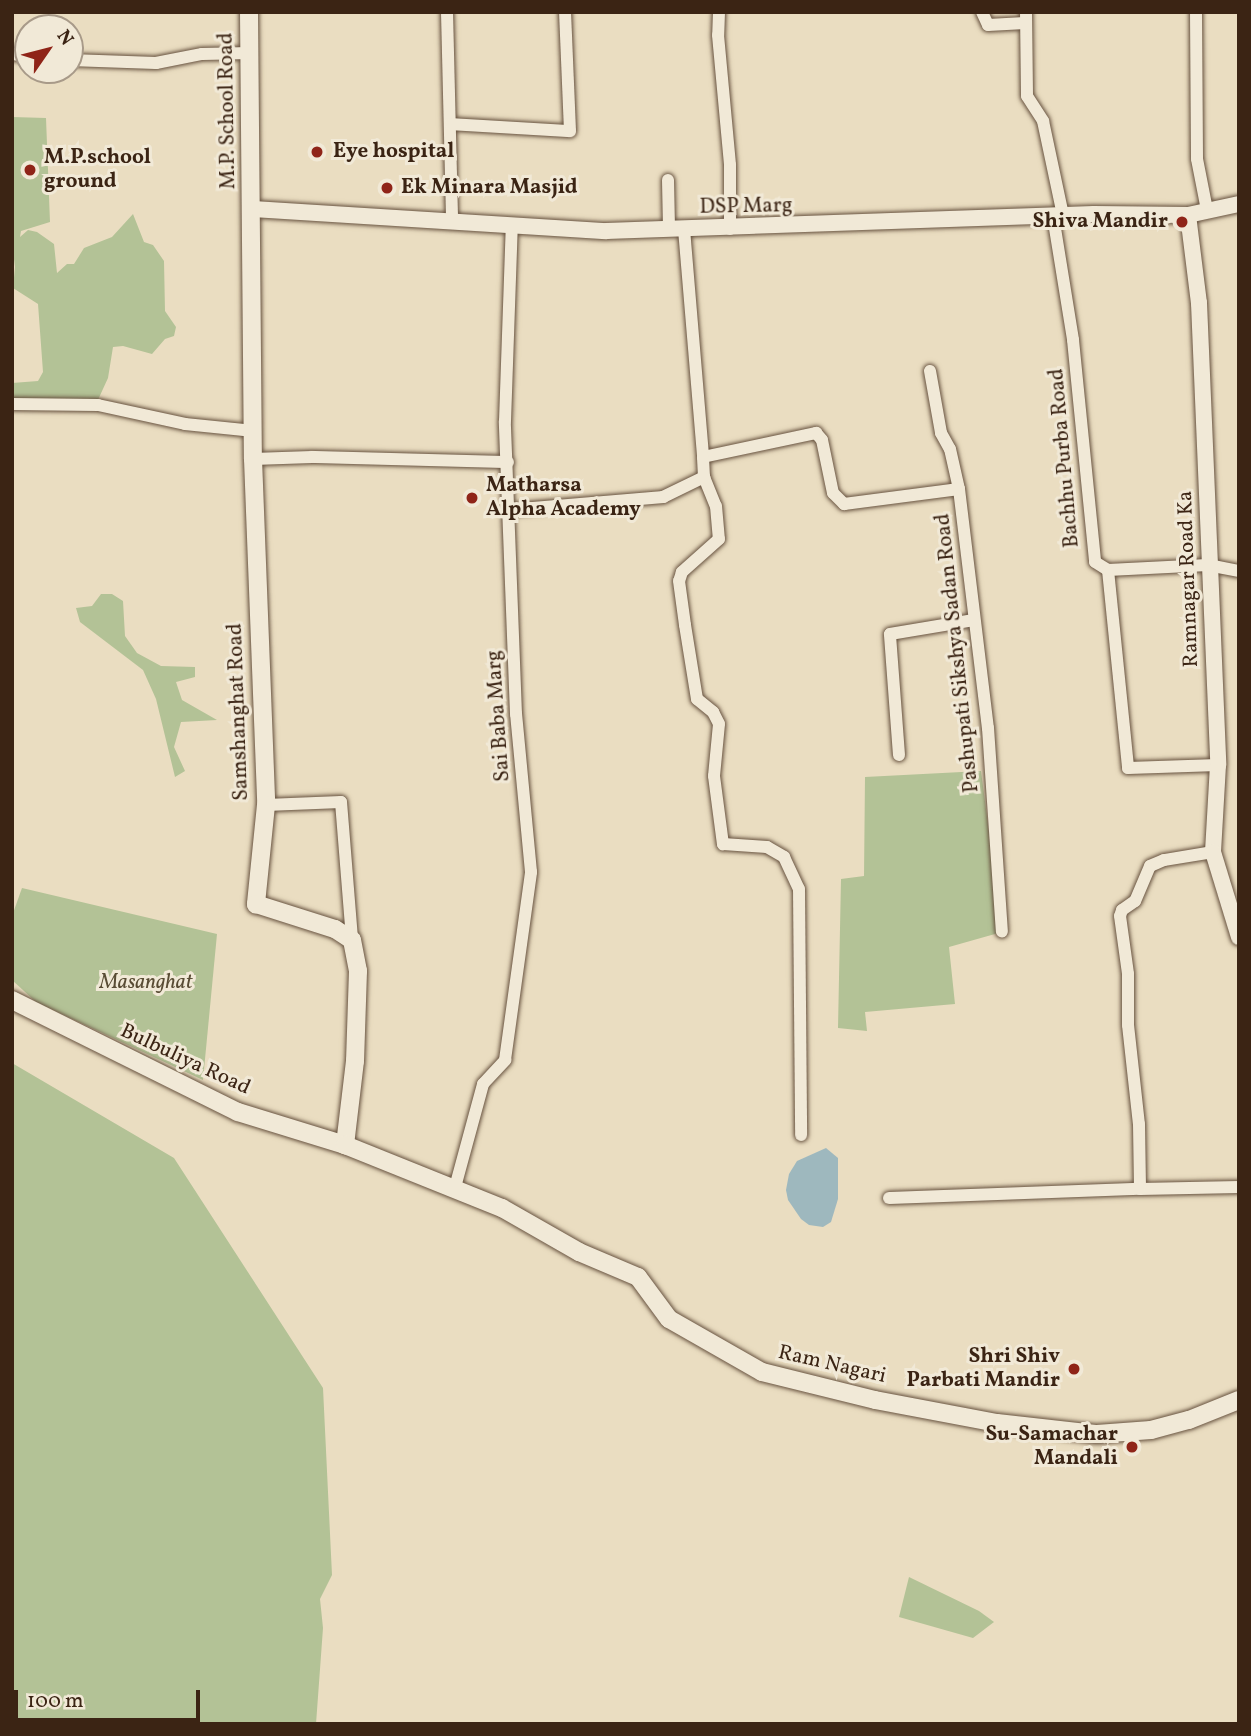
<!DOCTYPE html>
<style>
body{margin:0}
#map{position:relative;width:1251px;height:1736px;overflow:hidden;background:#eaddc1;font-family:Vollkorn,serif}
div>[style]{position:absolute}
.green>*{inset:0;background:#b3c296}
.water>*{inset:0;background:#9eb8be}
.roads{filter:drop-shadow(0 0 2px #67523f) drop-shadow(0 0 2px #67523f)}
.minor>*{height:12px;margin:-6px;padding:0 6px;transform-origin:6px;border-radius:6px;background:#f1e9d7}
.tertiary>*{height:16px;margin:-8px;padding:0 8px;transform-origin:8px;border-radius:8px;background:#f1e9d7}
.secondary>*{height:18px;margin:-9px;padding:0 9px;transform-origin:9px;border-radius:9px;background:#f1e9d7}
.dots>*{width:19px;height:19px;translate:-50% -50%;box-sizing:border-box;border:4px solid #f1e9d7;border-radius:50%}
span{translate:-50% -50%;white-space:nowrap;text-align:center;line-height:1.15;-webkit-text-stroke:6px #f1e9d7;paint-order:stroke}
.street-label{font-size:21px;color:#3b2414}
.poi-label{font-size:21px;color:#3b2414;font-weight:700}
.left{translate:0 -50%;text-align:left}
.right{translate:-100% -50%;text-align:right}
.park-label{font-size:21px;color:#594c34;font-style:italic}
.frame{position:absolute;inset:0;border:14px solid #3b2414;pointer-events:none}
.north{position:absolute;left:14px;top:14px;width:70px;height:70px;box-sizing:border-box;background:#f1e9d7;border:2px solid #a89a89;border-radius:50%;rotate:55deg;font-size:19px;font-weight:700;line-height:28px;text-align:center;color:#3b2414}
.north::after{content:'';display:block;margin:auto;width:24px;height:32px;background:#8f2418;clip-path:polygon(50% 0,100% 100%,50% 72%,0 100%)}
.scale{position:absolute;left:14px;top:1690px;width:186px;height:32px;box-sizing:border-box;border:4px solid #3b2414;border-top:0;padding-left:9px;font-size:21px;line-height:24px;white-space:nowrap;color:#3b2414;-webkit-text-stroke:5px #f1e9d7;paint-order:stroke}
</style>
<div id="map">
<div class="green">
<i style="clip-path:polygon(12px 117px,46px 118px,50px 222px,21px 231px,20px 237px,28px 230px,37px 232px,54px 244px,57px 273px,67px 264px,74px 264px,84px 248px,112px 237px,133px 214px,144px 242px,153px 245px,164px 261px,165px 311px,176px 327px,174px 336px,165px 339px,152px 354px,123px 346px,113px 347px,108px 378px,97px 402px,12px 399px,12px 383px,38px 381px,43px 372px,38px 304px,13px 288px,15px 267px,14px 259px,12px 262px)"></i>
<i style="clip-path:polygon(101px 594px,112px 594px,123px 601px,125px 636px,137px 653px,161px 666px,195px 667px,195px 677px,176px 682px,182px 700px,217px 720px,181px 722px,174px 747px,185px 771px,175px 777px,156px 699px,143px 670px,80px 622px,76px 608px,92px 606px)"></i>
<i style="clip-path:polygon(981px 771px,1002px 932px,949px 947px,955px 1004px,865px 1012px,867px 1031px,838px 1028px,841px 879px,864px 876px,865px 777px)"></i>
<i style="clip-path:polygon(22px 888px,217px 934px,203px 1080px,36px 1002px,12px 980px,12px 916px)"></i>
<i style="clip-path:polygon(12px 1063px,174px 1158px,323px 1388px,332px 1575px,320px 1599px,323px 1628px,316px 1724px,12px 1724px)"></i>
<i style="clip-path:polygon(909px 1577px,979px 1611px,994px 1622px,973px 1638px,899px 1617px)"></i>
</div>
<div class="water">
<i style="clip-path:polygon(826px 1148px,838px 1158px,838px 1199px,831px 1222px,823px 1227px,809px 1225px,801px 1219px,788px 1200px,786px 1190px,789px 1174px,797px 1161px)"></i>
</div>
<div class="roads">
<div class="minor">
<i style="left:447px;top:12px;width:207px;rotate:88.6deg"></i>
<i style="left:719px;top:12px;width:23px;rotate:92deg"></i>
<i style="left:718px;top:35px;width:131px;rotate:84.7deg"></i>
<i style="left:730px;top:165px;width:64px;rotate:90deg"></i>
<i style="left:982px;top:12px;width:14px;rotate:65deg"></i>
<i style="left:988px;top:25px;width:37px;rotate:-3deg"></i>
<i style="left:1026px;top:12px;width:84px;rotate:89.3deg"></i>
<i style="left:1027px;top:96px;width:30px;rotate:57deg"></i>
<i style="left:1043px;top:121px;width:96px;rotate:78deg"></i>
<i style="left:1196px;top:12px;width:147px;rotate:89.6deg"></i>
<i style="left:1197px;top:159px;width:52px;rotate:78.9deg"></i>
<i style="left:12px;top:54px;width:16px;rotate:7deg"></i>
<i style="left:70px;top:60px;width:86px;rotate:2deg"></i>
<i style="left:156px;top:63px;width:47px;rotate:-11.1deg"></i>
<i style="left:202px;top:54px;width:49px;rotate:-1.2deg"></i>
<i style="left:451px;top:124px;width:119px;rotate:3.4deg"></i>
<i style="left:570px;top:131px;width:119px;rotate:-92.4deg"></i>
<i style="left:668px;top:180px;width:49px;rotate:88.8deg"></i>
<i style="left:1053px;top:216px;width:126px;rotate:80.8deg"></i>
<i style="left:1073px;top:340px;width:223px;rotate:84.3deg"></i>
<i style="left:1095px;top:562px;width:15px;rotate:32deg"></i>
<i style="left:1108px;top:570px;width:199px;rotate:84.2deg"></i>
<i style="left:1128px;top:768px;width:90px;rotate:-1.9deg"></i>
<i style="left:684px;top:229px;width:229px;rotate:85.2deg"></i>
<i style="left:703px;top:457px;width:116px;rotate:-12deg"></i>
<i style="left:816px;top:433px;width:9px;rotate:49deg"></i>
<i style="left:822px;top:440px;width:54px;rotate:78.3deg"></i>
<i style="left:833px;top:493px;width:16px;rotate:45deg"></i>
<i style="left:844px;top:504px;width:116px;rotate:-7.4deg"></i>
<i style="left:959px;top:489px;width:241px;rotate:83.1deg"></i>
<i style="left:988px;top:728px;width:204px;rotate:86.1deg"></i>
<i style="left:930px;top:371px;width:63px;rotate:79.9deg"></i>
<i style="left:941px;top:433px;width:18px;rotate:61deg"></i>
<i style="left:950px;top:449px;width:41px;rotate:77.3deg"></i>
<i style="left:12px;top:404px;width:86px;rotate:0.7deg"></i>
<i style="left:98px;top:405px;width:89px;rotate:12.3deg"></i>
<i style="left:185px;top:424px;width:69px;rotate:5.8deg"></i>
<i style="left:253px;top:459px;width:59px;rotate:-1.9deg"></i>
<i style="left:312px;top:457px;width:196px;rotate:1.5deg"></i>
<i style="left:704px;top:477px;width:31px;rotate:68deg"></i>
<i style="left:716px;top:506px;width:33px;rotate:85deg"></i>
<i style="left:719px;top:539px;width:50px;rotate:138.3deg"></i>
<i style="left:682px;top:572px;width:9px;rotate:108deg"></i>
<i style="left:679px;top:581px;width:44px;rotate:82.2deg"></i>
<i style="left:685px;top:625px;width:75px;rotate:80.8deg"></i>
<i style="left:697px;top:699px;width:21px;rotate:39deg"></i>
<i style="left:713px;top:712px;width:13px;rotate:63deg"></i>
<i style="left:719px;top:724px;width:52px;rotate:95.5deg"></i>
<i style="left:714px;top:776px;width:69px;rotate:82.5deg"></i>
<i style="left:723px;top:844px;width:44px;rotate:3.9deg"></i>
<i style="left:767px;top:847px;width:20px;rotate:30deg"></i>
<i style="left:784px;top:857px;width:35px;rotate:65deg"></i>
<i style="left:799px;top:889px;width:246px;rotate:89.5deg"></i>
<i style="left:509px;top:510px;width:155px;rotate:-4.8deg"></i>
<i style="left:663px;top:497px;width:46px;rotate:-26deg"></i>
<i style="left:704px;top:477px;width:20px;rotate:-93deg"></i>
<i style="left:1108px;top:570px;width:100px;rotate:-2.9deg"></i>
<i style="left:1208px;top:565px;width:32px;rotate:11deg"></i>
<i style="left:899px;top:755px;width:121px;rotate:-94.3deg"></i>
<i style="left:890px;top:634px;width:85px;rotate:-9.5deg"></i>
<i style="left:266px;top:805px;width:75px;rotate:-2.3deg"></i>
<i style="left:341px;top:802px;width:138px;rotate:85.4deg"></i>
<i style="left:1213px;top:852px;width:50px;rotate:170.7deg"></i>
<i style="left:1164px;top:860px;width:15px;rotate:157deg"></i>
<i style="left:1150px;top:866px;width:38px;rotate:113deg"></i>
<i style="left:1135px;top:901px;width:16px;rotate:145deg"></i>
<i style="left:1122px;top:910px;width:6px;rotate:108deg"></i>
<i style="left:1120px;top:916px;width:59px;rotate:82.1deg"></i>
<i style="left:1128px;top:974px;width:51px;rotate:90deg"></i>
<i style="left:1128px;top:1025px;width:100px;rotate:83.7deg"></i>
<i style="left:1139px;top:1124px;width:65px;rotate:89.1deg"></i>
<i style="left:1140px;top:1189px;width:99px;rotate:-1.2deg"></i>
<i style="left:454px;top:1191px;width:111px;rotate:-74.8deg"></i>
<i style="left:483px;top:1084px;width:33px;rotate:-47deg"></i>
<i style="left:505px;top:1060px;width:190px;rotate:-82.1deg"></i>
<i style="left:531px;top:872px;width:159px;rotate:-95.4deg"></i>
<i style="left:516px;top:714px;width:293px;rotate:-92.2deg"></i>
<i style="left:505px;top:421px;width:197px;rotate:-88deg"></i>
<i style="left:889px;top:1198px;width:251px;rotate:-2.1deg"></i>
</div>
<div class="tertiary">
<i style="left:253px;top:209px;width:354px;rotate:3.6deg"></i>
<i style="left:606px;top:231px;width:488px;rotate:-2deg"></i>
<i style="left:1094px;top:214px;width:94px;rotate:0.6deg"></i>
<i style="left:1188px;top:215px;width:52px;rotate:-12.2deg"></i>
<i style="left:1188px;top:215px;width:89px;rotate:82.9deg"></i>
<i style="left:1199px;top:303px;width:462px;rotate:87.6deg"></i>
<i style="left:1218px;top:765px;width:87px;rotate:93.3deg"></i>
<i style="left:1213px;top:852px;width:89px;rotate:73deg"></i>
</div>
<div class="secondary">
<i style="left:249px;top:12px;width:447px;rotate:89.5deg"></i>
<i style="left:253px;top:459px;width:346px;rotate:87.8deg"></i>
<i style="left:266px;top:805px;width:100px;rotate:95.8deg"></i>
<i style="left:256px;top:904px;width:83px;rotate:17.6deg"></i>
<i style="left:335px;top:929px;width:20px;rotate:33deg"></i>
<i style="left:352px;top:940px;width:32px;rotate:79deg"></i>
<i style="left:358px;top:971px;width:90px;rotate:91.9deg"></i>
<i style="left:355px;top:1061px;width:85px;rotate:96.8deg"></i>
<i style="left:12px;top:1000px;width:252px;rotate:26.4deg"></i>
<i style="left:238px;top:1112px;width:112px;rotate:17.1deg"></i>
<i style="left:345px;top:1145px;width:169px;rotate:21.9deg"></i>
<i style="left:502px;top:1208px;width:89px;rotate:29.7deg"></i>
<i style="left:579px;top:1252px;width:64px;rotate:23deg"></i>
<i style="left:638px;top:1277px;width:52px;rotate:53.6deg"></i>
<i style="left:669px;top:1319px;width:107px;rotate:29.7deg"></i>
<i style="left:762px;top:1372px;width:116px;rotate:13.9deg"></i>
<i style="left:875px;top:1400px;width:124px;rotate:10.7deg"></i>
<i style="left:997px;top:1423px;width:101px;rotate:6.3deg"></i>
<i style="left:1097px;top:1434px;width:54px;rotate:-4.2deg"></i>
<i style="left:1151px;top:1430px;width:39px;rotate:-15deg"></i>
<i style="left:1189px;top:1420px;width:54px;rotate:-21.8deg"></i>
</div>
</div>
<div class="dots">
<i style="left:317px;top:152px;background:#8f2418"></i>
<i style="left:30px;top:170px;background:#8f2418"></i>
<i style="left:387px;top:188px;background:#8f2418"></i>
<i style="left:1182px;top:222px;background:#8f2418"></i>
<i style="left:472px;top:498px;background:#8f2418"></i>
<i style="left:1074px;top:1369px;background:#8f2418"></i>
<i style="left:1132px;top:1447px;background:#8f2418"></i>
</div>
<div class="street-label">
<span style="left:228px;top:111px;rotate:-91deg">M.P. School Road</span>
<span style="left:746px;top:207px;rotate:-1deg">DSP Marg</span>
<span style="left:1065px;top:458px;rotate:-95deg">Bachhu Purba Road</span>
<span style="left:1189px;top:579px;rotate:-92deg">Ramnagar Road Ka</span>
<span style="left:958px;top:653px;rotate:-96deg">Pashupati Sikshya Sadan Road</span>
<span style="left:239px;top:712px;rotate:-92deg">Samshanghat Road</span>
<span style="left:499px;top:716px;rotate:-94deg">Sai Baba Marg</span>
<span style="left:185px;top:1060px;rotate:25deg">Bulbuliya Road</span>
<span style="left:832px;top:1365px;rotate:13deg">Ram Nagari</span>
</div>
<div class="poi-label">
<span class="left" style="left:333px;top:152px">Eye hospital</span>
<span class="left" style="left:44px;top:170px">M.P.school<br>ground</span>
<span class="left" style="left:401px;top:188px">Ek Minara Masjid</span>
<span class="right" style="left:1168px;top:222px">Shiva Mandir</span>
<span class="left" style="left:486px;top:498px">Matharsa<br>Alpha Academy</span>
<span class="right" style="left:1060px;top:1369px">Shri Shiv<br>Parbati Mandir</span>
<span class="right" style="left:1118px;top:1447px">Su-Samachar<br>Mandali</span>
</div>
<div class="park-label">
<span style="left:146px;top:983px">Masanghat</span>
</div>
<div class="frame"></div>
<div class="north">N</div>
<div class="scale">100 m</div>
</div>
